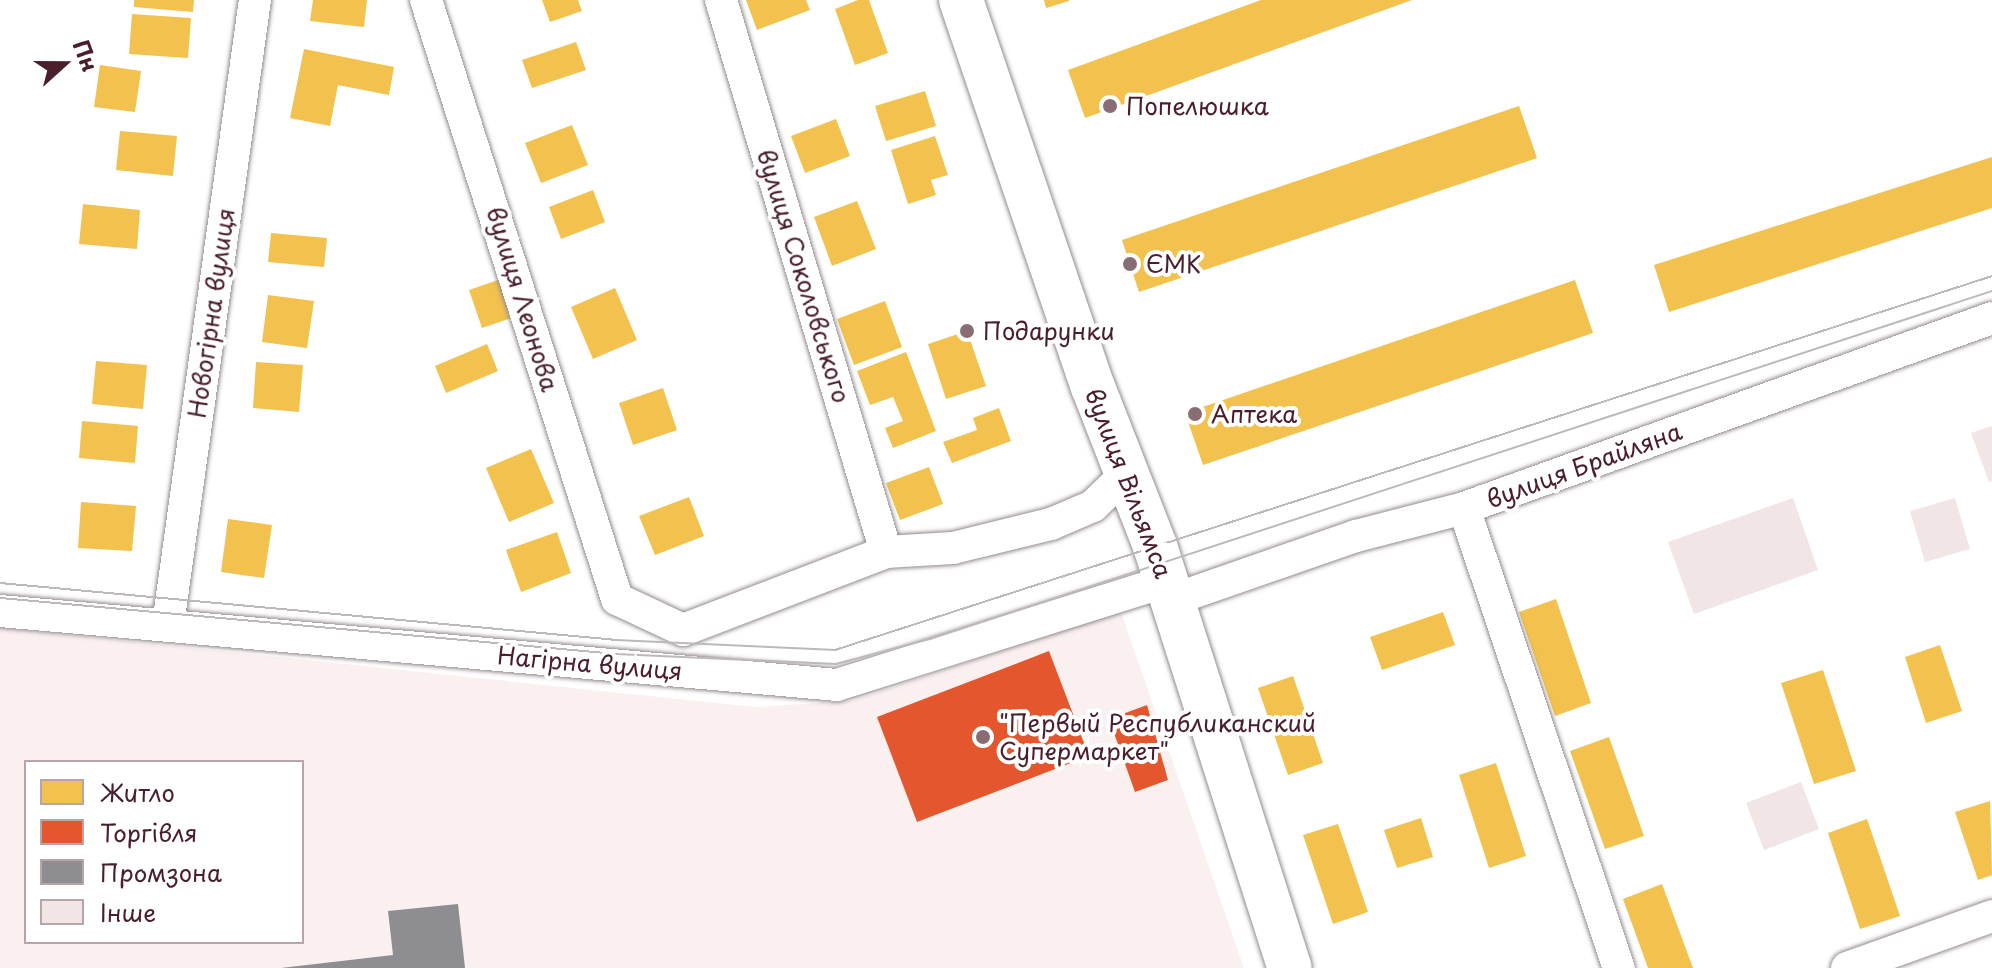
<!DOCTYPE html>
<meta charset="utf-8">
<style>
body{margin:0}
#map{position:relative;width:1992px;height:968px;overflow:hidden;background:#fff;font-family:"Playpen Sans",sans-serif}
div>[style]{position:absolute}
.built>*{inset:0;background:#faf0f0}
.homes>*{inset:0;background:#f2c14e}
.shops>*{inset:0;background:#e4572e}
.industry>*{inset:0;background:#8d8d92}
.building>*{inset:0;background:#f1e5e5}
.roads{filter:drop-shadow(0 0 2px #948c8e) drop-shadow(0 0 2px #948c8e)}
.street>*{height:32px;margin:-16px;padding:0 16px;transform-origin:16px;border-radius:16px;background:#fff}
.secondary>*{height:44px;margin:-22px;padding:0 22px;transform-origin:22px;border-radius:22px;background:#fff}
.tram>*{height:2px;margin:-1px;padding:0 1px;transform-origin:1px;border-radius:1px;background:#bdb8b9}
.dots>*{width:22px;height:22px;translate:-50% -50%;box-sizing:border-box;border:4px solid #fff;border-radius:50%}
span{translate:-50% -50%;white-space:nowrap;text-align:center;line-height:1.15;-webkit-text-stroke:8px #fff;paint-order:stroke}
.poi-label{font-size:24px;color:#4a1f2b}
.left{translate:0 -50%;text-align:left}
.street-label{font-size:24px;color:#4a1f2b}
.legend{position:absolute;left:24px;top:760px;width:280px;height:184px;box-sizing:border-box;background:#fff;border:2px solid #b7a5aa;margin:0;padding:10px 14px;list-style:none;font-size:24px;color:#4a1f2b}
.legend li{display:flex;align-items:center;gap:16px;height:40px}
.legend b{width:40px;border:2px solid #b7a5aa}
.north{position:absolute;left:24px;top:24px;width:80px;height:80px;-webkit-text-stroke:6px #fff;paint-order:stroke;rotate:69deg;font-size:22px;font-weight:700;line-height:32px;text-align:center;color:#4a1f2b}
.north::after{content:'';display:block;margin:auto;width:28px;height:36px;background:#4a1f2b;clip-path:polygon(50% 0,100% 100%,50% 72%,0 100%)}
</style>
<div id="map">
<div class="built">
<i style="clip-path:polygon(evenodd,1121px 612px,1244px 968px,0 968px,0 628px,755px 707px,851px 701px,1121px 612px,26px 762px,302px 762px,302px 942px,26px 942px,26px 762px)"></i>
</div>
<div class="homes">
<i style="clip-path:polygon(134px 0,194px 0,193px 12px,134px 7px)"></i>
<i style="clip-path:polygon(313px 0,367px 0,364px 27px,310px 21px)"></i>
<i style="clip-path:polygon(542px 0,578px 0,582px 11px,550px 22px)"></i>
<i style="clip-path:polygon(746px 0,806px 0,810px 10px,757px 30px)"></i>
<i style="clip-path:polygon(858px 0,869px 0,888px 53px,855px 65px,835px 9px)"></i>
<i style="clip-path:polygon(1044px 0,1069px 0,1069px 1px,1046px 8px)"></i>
<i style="clip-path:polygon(1261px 0,1412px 0,1085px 118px,1068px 70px)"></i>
<i style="clip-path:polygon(132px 14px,191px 18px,188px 58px,129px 54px)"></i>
<i style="clip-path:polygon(576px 42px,586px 70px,532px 88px,522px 60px)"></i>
<i style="clip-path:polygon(304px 49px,394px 67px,389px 95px,338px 85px,330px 126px,290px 118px)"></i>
<i style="clip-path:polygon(100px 65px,141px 71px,135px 112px,94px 107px)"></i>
<i style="clip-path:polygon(925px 91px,936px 126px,886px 141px,875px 106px)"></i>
<i style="clip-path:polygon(1519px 106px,1537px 158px,1139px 292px,1122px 240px)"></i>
<i style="clip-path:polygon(836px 119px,850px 156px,805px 173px,791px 136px)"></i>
<i style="clip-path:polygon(572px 125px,588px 165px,541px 183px,525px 143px)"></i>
<i style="clip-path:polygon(120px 131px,177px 136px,173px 176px,116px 170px)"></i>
<i style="clip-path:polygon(935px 136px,948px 175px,931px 180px,936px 195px,908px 204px,891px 150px)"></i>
<i style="clip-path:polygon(1992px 157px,1992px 208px,1669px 312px,1654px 265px)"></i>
<i style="clip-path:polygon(593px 190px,605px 222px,561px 239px,549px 207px)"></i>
<i style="clip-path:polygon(857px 201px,876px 249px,832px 266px,814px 217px)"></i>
<i style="clip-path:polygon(83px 204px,140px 210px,137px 249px,79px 244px)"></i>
<i style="clip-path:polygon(271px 233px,327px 238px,324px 267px,268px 262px)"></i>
<i style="clip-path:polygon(504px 278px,517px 316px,482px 328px,469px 290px)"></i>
<i style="clip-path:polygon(1575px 280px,1593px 333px,1203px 465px,1185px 413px)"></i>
<i style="clip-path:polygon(615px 288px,637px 340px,593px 359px,571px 307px)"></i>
<i style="clip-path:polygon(268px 295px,314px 301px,307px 348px,262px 342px)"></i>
<i style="clip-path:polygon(885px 301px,902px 347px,854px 365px,837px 319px)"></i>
<i style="clip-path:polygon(967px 331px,986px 386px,946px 399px,928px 344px)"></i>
<i style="clip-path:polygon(487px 344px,498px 371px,446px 393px,435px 366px)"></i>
<i style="clip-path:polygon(906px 352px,936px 431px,893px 448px,885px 428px,903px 421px,893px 397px,870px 405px,857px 371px)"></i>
<i style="clip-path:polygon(96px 361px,147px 365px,143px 409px,92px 404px)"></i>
<i style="clip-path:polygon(256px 362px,303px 365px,299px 412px,253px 408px)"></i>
<i style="clip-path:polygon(663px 388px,677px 430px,633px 445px,619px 403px)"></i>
<i style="clip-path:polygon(999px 408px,1011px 441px,952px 463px,943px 442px,977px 430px,973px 418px)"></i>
<i style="clip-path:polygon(82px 421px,138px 426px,135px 463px,79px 458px)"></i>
<i style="clip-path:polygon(531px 449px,554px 503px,509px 522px,486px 468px)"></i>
<i style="clip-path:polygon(929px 467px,943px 504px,900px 520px,886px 483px)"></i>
<i style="clip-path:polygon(689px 497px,704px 536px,655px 555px,639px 516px)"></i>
<i style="clip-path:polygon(81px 502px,136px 506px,132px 551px,78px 548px)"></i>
<i style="clip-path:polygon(228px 519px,272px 525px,264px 578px,221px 572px)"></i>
<i style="clip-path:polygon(557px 532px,571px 573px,521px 592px,506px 550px)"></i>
<i style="clip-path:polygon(1556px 599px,1591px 703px,1555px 716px,1519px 612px)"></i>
<i style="clip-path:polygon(1443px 612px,1455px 645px,1382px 670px,1370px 637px)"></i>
<i style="clip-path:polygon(1940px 645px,1962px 711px,1926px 723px,1905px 657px)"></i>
<i style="clip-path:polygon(1823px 670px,1856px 771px,1814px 784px,1781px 683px)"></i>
<i style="clip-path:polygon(1293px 676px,1323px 763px,1288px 775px,1258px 688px)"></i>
<i style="clip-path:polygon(1609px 737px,1644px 836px,1605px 849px,1570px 751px)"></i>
<i style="clip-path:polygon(1496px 763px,1526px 856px,1489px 868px,1459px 775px)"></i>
<i style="clip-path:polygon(1990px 801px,1992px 875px,1978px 880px,1955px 812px)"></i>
<i style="clip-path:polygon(1421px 818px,1433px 857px,1397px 868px,1384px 830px)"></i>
<i style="clip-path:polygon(1867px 819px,1900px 916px,1860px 929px,1828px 833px)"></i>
<i style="clip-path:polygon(1338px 824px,1368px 912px,1333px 924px,1303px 835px)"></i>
<i style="clip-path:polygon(1662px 884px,1693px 968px,1648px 968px,1623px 899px)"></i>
</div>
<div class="shops">
<i style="clip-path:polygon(1049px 651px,1089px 756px,917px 822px,877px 717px)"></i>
<i style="clip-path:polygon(1147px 705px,1168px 780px,1135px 792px,1109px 719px)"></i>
</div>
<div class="industry">
<i style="clip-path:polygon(458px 904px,465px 968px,281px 968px,393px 955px,388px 911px)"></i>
</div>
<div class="building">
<i style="clip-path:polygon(1992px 426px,1992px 481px,1989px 482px,1971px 433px)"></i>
<i style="clip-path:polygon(1793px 498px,1818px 570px,1694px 614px,1668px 542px)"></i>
<i style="clip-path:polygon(1955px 498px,1970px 549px,1925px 562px,1910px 511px)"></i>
<i style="clip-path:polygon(1801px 782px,1819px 829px,1764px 850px,1746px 803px)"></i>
</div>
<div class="roads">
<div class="street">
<i style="left:426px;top:0;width:629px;rotate:72.31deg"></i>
<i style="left:617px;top:599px;width:73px;rotate:25.2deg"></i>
<i style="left:683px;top:630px;width:217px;rotate:-21deg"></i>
<i style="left:886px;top:552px;width:67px;rotate:-3.4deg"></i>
<i style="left:953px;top:548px;width:101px;rotate:-13.8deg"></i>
<i style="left:1051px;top:524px;width:46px;rotate:-23.2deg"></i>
<i style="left:1093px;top:506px;width:46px;rotate:-44.1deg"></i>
<i style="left:721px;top:0;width:576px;rotate:73.36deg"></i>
<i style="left:1464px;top:508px;width:485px;rotate:71.4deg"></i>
<i style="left:1172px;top:600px;width:195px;rotate:-19.2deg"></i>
<i style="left:1356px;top:536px;width:112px;rotate:-14.5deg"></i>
<i style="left:1464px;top:508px;width:561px;rotate:-19.79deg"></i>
<i style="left:0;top:611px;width:840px;rotate:5.05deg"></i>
<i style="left:837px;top:685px;width:345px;rotate:-17.5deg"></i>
<i style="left:168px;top:625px;width:631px;rotate:-82.08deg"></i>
<i style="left:1847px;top:968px;width:154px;rotate:-19.7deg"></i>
</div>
<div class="secondary">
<i style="left:961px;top:0;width:409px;rotate:71.2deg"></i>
<i style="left:1093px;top:387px;width:171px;rotate:68.7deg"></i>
<i style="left:1155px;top:546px;width:443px;rotate:72.3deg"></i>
</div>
</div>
<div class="tram">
<i style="left:0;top:583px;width:620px;rotate:5.28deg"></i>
<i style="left:617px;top:640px;width:218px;rotate:2.6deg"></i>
<i style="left:835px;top:650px;width:1216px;rotate:-17.91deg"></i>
<i style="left:0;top:598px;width:619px;rotate:5.19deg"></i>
<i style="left:616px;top:654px;width:220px;rotate:2.6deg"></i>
<i style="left:836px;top:664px;width:97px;rotate:-14.9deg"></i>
<i style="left:930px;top:639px;width:1118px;rotate:-18.14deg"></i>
</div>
<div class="dots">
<i style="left:1110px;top:106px;background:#896d75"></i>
<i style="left:1130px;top:264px;background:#896d75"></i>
<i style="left:967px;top:331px;background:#896d75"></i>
<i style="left:1195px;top:414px;background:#896d75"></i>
<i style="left:983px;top:737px;background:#896d75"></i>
</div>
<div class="poi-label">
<span class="left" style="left:1126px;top:106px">Попелюшка</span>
<span class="left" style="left:1146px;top:264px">ЄМК</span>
<span class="left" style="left:983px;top:331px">Подарунки</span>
<span class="left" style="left:1211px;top:414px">Аптека</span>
<span class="left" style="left:999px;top:737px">"Первый Республиканский<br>Супермаркет"</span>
</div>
<div class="street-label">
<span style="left:804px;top:276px;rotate:73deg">вулиця Соколовського</span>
<span style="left:523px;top:299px;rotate:73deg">вулиця Леонова</span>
<span style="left:211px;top:313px;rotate:-82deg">Новогірна вулиця</span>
<span style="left:1584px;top:465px;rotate:-20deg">вулиця Брайляна</span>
<span style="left:1129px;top:483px;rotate:69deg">вулиця Вільямса</span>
<span style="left:590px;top:663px;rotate:5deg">Нагірна вулиця</span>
</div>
<ul class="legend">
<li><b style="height:22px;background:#f2c14e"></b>Житло</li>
<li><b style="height:22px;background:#e4572e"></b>Торгівля</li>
<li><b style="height:22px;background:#8d8d92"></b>Промзона</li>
<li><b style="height:22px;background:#f1e5e5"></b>Інше</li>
</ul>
<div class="north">Пн</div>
</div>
